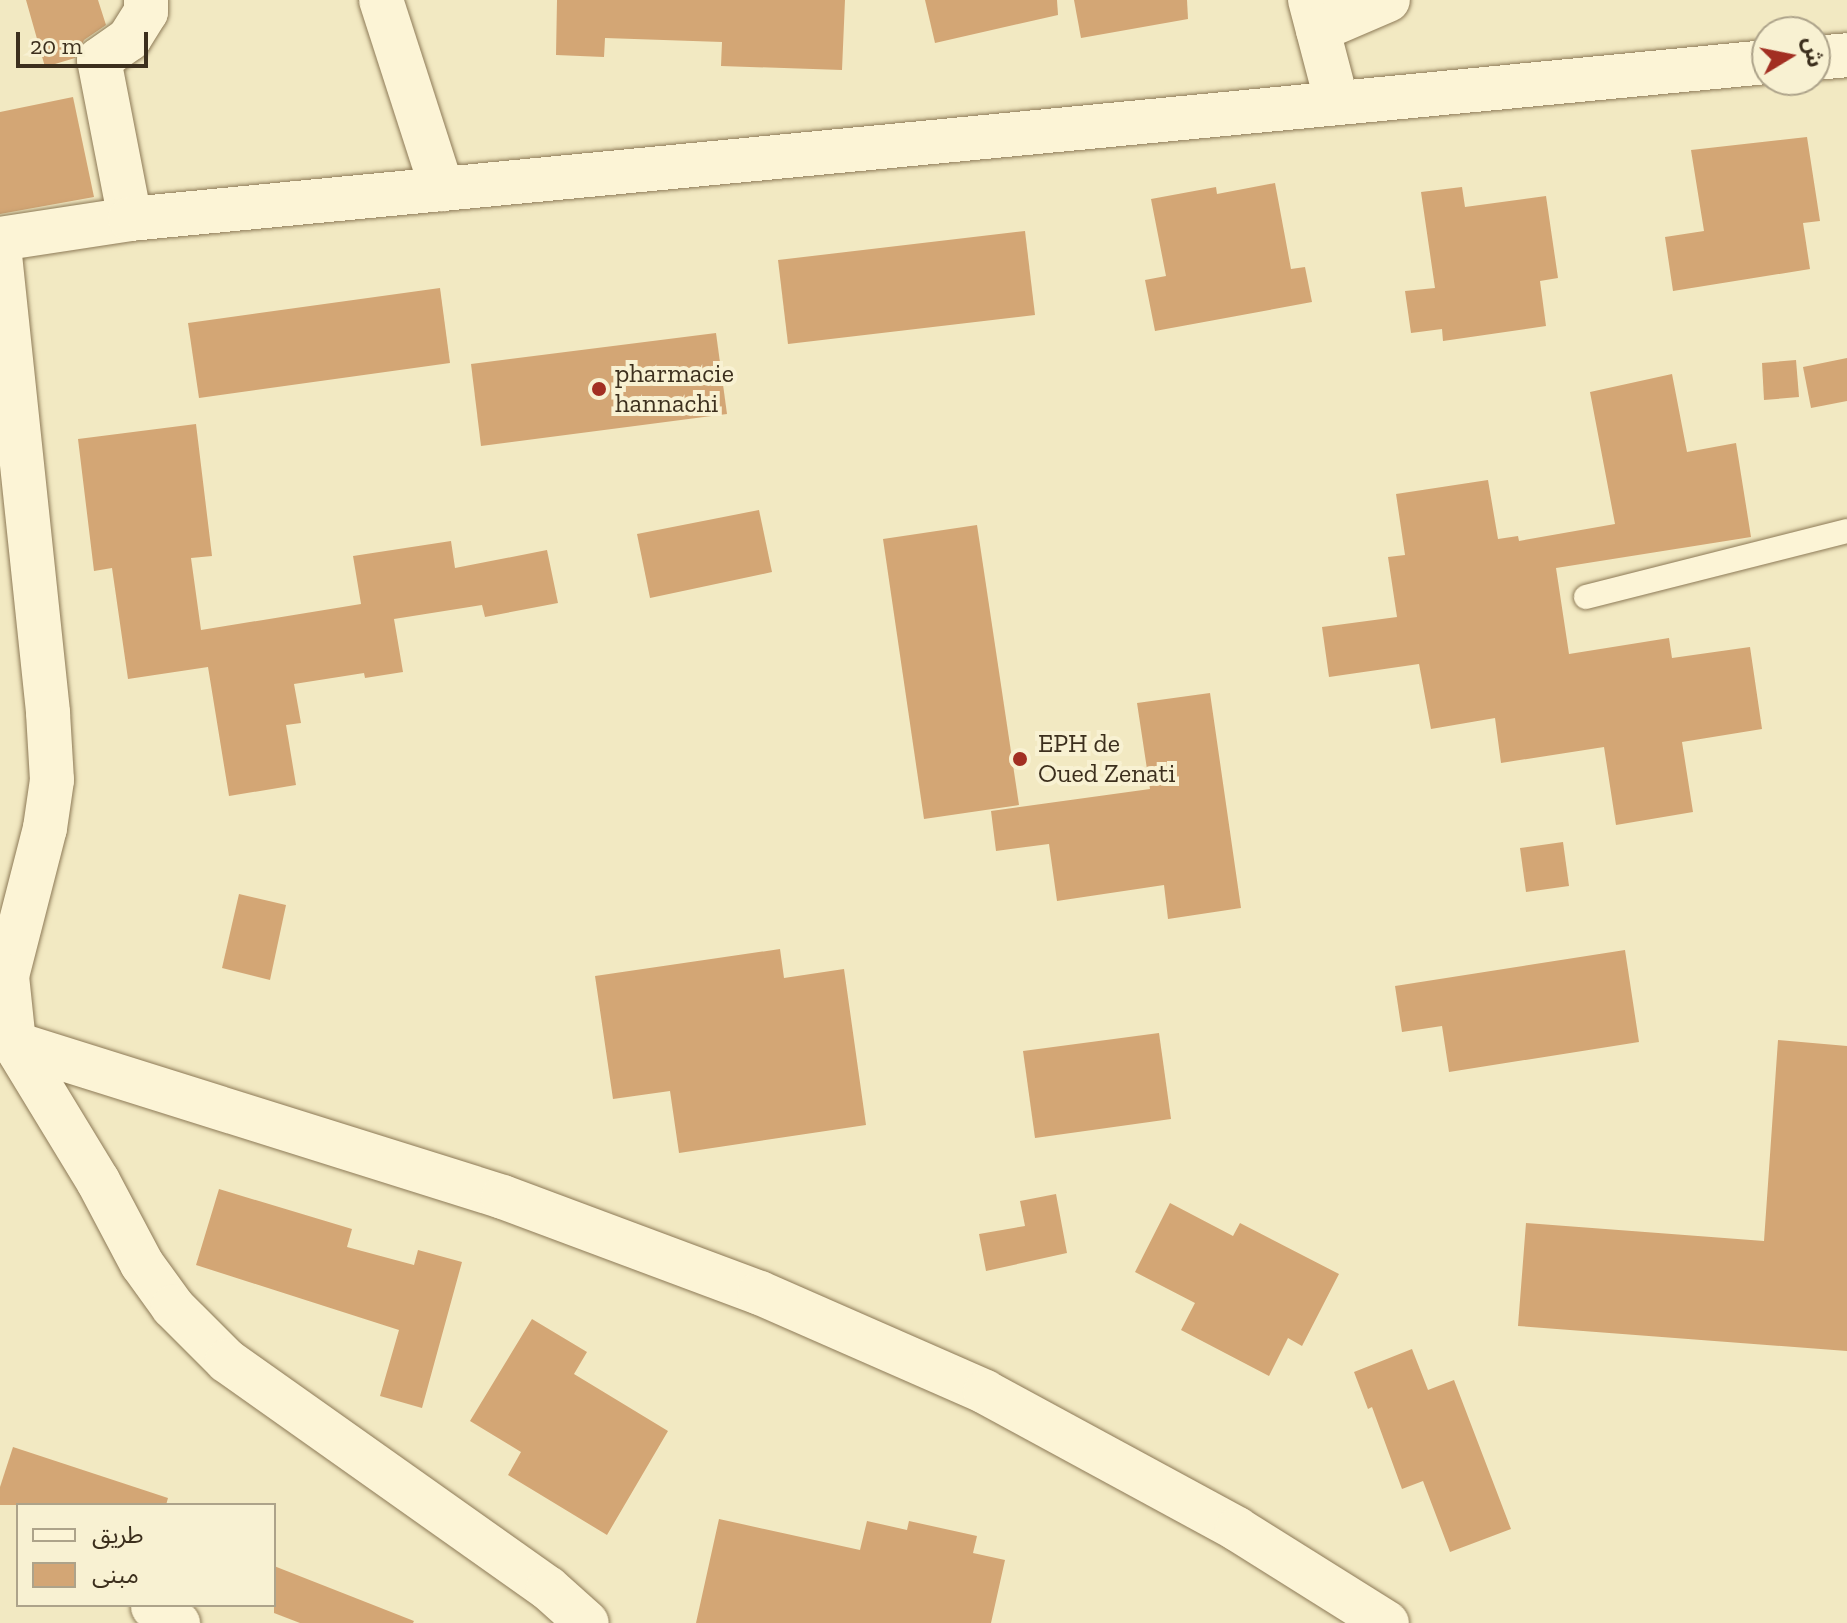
<!DOCTYPE html>
<meta charset="utf-8">
<style>
body{margin:0}
#map{position:relative;width:1847px;height:1623px;overflow:hidden;background:#f2e9c2;font-family:"Zilla Slab","Noto Sans Arabic",serif}
div>[style]{position:absolute}
.building>*{inset:0;background:#d3a675}
.roads{filter:drop-shadow(0 0 2px #8d7a57) drop-shadow(0 0 2px #8d7a57)}
.lane>*{height:24px;margin:-12px;padding:0 12px;transform-origin:12px;border-radius:12px;background:#fcf4d6}
.street>*{height:44px;margin:-22px;padding:0 22px;transform-origin:22px;border-radius:22px;background:#fcf4d6}
.secondary>*{height:44px;margin:-22px;padding:0 22px;transform-origin:22px;border-radius:22px;background:#fcf4d6}
.dots>*{width:22px;height:22px;translate:-50% -50%;box-sizing:border-box;border:4px solid #f8f1d2;border-radius:50%}
span{translate:-50% -50%;white-space:nowrap;text-align:center;line-height:1.15;-webkit-text-stroke:8px #f8f1d2;paint-order:stroke}
.poi-label{font-size:26px;color:#3c2f1d}
.left{translate:0 -50%;text-align:left}
.legend{position:absolute;left:16px;top:1503px;width:260px;height:104px;box-sizing:border-box;background:#f8f1d2;border:2px solid #ada38a;margin:0;padding:10px 14px;list-style:none;font-size:24px;color:#3c2f1d}
.legend li{display:flex;align-items:center;gap:16px;height:40px}
.legend b{width:40px;border:2px solid #ada38a}
.north{position:absolute;left:1751px;top:16px;width:80px;height:80px;box-sizing:border-box;background:#f8f1d2;border:2px solid #ada38a;border-radius:50%;rotate:80deg;font-size:22px;font-weight:700;line-height:32px;text-align:center;color:#3c2f1d}
.north::after{content:'';display:block;margin:auto;width:28px;height:36px;background:#a22f22;clip-path:polygon(50% 0,100% 100%,50% 72%,0 100%)}
.scale{position:absolute;left:16px;top:32px;width:132px;height:36px;box-sizing:border-box;border:4px solid #3c2f1d;border-top:0;padding-left:10px;font-size:24px;line-height:28px;white-space:nowrap;color:#3c2f1d;-webkit-text-stroke:6px #f8f1d2;paint-order:stroke}
</style>
<div id="map">
<div class="building">
<i style="clip-path:polygon(26px 0,98px 0,106px 25px,84px 40px,75px 58px,45px 67px)"></i>
<i style="clip-path:polygon(557px 0,845px 0,842px 70px,721px 66px,722px 42px,605px 38px,604px 57px,556px 55px)"></i>
<i style="clip-path:polygon(925px 0,1057px 0,1058px 15px,935px 43px)"></i>
<i style="clip-path:polygon(1074px 0,1187px 0,1188px 19px,1081px 38px)"></i>
<i style="clip-path:polygon(73px 97px,94px 197px,0 214px,0 112px)"></i>
<i style="clip-path:polygon(1807px 137px,1820px 221px,1803px 223px,1810px 269px,1673px 291px,1665px 237px,1704px 231px,1691px 150px)"></i>
<i style="clip-path:polygon(1275px 183px,1291px 269px,1305px 267px,1312px 302px,1155px 331px,1145px 280px,1166px 276px,1151px 199px,1216px 187px,1217px 194px)"></i>
<i style="clip-path:polygon(1462px 187px,1465px 207px,1546px 196px,1558px 278px,1540px 281px,1546px 326px,1443px 341px,1442px 329px,1411px 333px,1405px 291px,1435px 288px,1421px 192px)"></i>
<i style="clip-path:polygon(1025px 231px,1035px 315px,788px 344px,778px 260px)"></i>
<i style="clip-path:polygon(440px 288px,450px 363px,199px 398px,188px 323px)"></i>
<i style="clip-path:polygon(716px 333px,727px 414px,481px 446px,471px 364px)"></i>
<i style="clip-path:polygon(1847px 358px,1847px 401px,1811px 408px,1803px 367px)"></i>
<i style="clip-path:polygon(1796px 360px,1799px 397px,1764px 400px,1762px 363px)"></i>
<i style="clip-path:polygon(1672px 374px,1687px 452px,1736px 443px,1751px 537px,1556px 568px,1569px 654px,1669px 638px,1672px 658px,1750px 647px,1762px 729px,1682px 742px,1693px 812px,1616px 825px,1604px 747px,1501px 763px,1495px 718px,1431px 729px,1419px 664px,1329px 677px,1322px 627px,1397px 617px,1388px 557px,1405px 555px,1396px 494px,1488px 480px,1498px 539px,1518px 536px,1519px 541px,1615px 524px,1590px 392px)"></i>
<i style="clip-path:polygon(196px 424px,212px 556px,191px 558px,201px 630px,361px 604px,353px 556px,451px 541px,455px 568px,547px 550px,558px 603px,485px 617px,482px 605px,394px 619px,403px 672px,365px 678px,364px 673px,294px 684px,301px 723px,286px 725px,296px 785px,229px 796px,208px 667px,128px 679px,112px 568px,94px 571px,78px 439px)"></i>
<i style="clip-path:polygon(759px 510px,772px 572px,650px 598px,637px 534px)"></i>
<i style="clip-path:polygon(977px 525px,1019px 805px,924px 819px,883px 539px)"></i>
<i style="clip-path:polygon(1210px 693px,1241px 908px,1168px 919px,1164px 885px,1057px 901px,1049px 844px,996px 851px,991px 811px,1150px 789px,1137px 703px)"></i>
<i style="clip-path:polygon(1563px 842px,1569px 886px,1526px 892px,1520px 848px)"></i>
<i style="clip-path:polygon(239px 894px,286px 905px,270px 980px,222px 968px)"></i>
<i style="clip-path:polygon(780px 949px,784px 978px,844px 969px,866px 1125px,679px 1153px,670px 1091px,613px 1099px,595px 976px)"></i>
<i style="clip-path:polygon(1625px 950px,1639px 1042px,1449px 1072px,1442px 1026px,1402px 1032px,1395px 986px)"></i>
<i style="clip-path:polygon(1159px 1033px,1171px 1119px,1035px 1138px,1023px 1051px)"></i>
<i style="clip-path:polygon(1778px 1040px,1847px 1046px,1847px 1351px,1518px 1326px,1526px 1223px,1764px 1241px)"></i>
<i style="clip-path:polygon(219px 1189px,352px 1229px,347px 1247px,414px 1265px,418px 1250px,462px 1262px,422px 1408px,380px 1396px,399px 1330px,196px 1265px)"></i>
<i style="clip-path:polygon(1056px 1194px,1067px 1253px,986px 1271px,979px 1234px,1025px 1226px,1020px 1201px)"></i>
<i style="clip-path:polygon(1170px 1203px,1233px 1236px,1240px 1223px,1339px 1274px,1302px 1346px,1288px 1338px,1269px 1376px,1181px 1330px,1195px 1303px,1135px 1272px)"></i>
<i style="clip-path:polygon(532px 1319px,587px 1352px,574px 1374px,668px 1431px,607px 1535px,508px 1475px,521px 1452px,470px 1421px)"></i>
<i style="clip-path:polygon(1412px 1349px,1428px 1390px,1454px 1380px,1511px 1529px,1450px 1552px,1423px 1481px,1402px 1489px,1372px 1407px,1368px 1409px,1354px 1372px)"></i>
<i style="clip-path:polygon(13px 1447px,168px 1498px,166px 1505px,0 1505px,0 1487px)"></i>
<i style="clip-path:polygon(719px 1519px,860px 1550px,867px 1521px,907px 1530px,909px 1521px,977px 1536px,973px 1553px,1005px 1560px,991px 1623px,696px 1623px)"></i>
<i style="clip-path:polygon(274px 1566px,414px 1621px,413px 1623px,300px 1623px,274px 1613px)"></i>
</div>
<div class="roads">
<div class="lane">
<i style="left:1586px;top:597px;width:269px;rotate:-14.2deg"></i>
</div>
<div class="street">
<i style="left:381px;top:0;width:199px;rotate:72.1deg"></i>
<i style="left:1310px;top:0;width:106px;rotate:75.3deg"></i>
<i style="left:1318px;top:30px;width:76px;rotate:-23.2deg"></i>
<i style="left:130px;top:219px;width:162px;rotate:-101deg"></i>
<i style="left:99px;top:60px;width:37px;rotate:-35deg"></i>
<i style="left:129px;top:39px;width:32px;rotate:-58deg"></i>
<i style="left:146px;top:12px;width:12px;rotate:-90deg"></i>
<i style="left:0;top:255px;width:461px;rotate:84deg"></i>
<i style="left:48px;top:713px;width:67px;rotate:86.6deg"></i>
<i style="left:52px;top:780px;width:49px;rotate:98.3deg"></i>
<i style="left:45px;top:828px;width:153px;rotate:104.4deg"></i>
<i style="left:7px;top:976px;width:67px;rotate:84deg"></i>
<i style="left:14px;top:1043px;width:162px;rotate:58.7deg"></i>
<i style="left:98px;top:1181px;width:94px;rotate:62.1deg"></i>
<i style="left:142px;top:1264px;width:53px;rotate:54.2deg"></i>
<i style="left:173px;top:1307px;width:76px;rotate:45deg"></i>
<i style="left:227px;top:1361px;width:393px;rotate:35.3deg"></i>
<i style="left:548px;top:1588px;width:52px;rotate:41.9deg"></i>
<i style="left:153px;top:1607px;width:30px;rotate:33deg"></i>
</div>
<div class="secondary">
<i style="left:1815px;top:58px;width:32px;rotate:-5deg"></i>
<i style="left:0;top:239px;width:132px;rotate:-8.7deg"></i>
<i style="left:130px;top:219px;width:1645px;rotate:-5.48deg"></i>
<i style="left:0;top:1039px;width:527px;rotate:17.44deg"></i>
<i style="left:503px;top:1197px;width:274px;rotate:20.5deg"></i>
<i style="left:760px;top:1293px;width:246px;rotate:23.7deg"></i>
<i style="left:985px;top:1392px;width:287px;rotate:28.5deg"></i>
<i style="left:1237px;top:1529px;width:177px;rotate:32.1deg"></i>
</div>
</div>
<div class="dots">
<i style="left:599px;top:389px;background:#a22f22"></i>
<i style="left:1020px;top:759px;background:#a22f22"></i>
</div>
<div class="poi-label">
<span class="left" style="left:615px;top:389px">pharmacie<br>hannachi</span>
<span class="left" style="left:1038px;top:759px">EPH de<br>Oued Zenati</span>
</div>
<ul class="legend">
<li><b style="height:10px;background:#fcf4d6"></b>طريق</li>
<li><b style="height:22px;background:#d3a675"></b>مبنى</li>
</ul>
<div class="north">ش</div>
<div class="scale">20 m</div>
</div>
